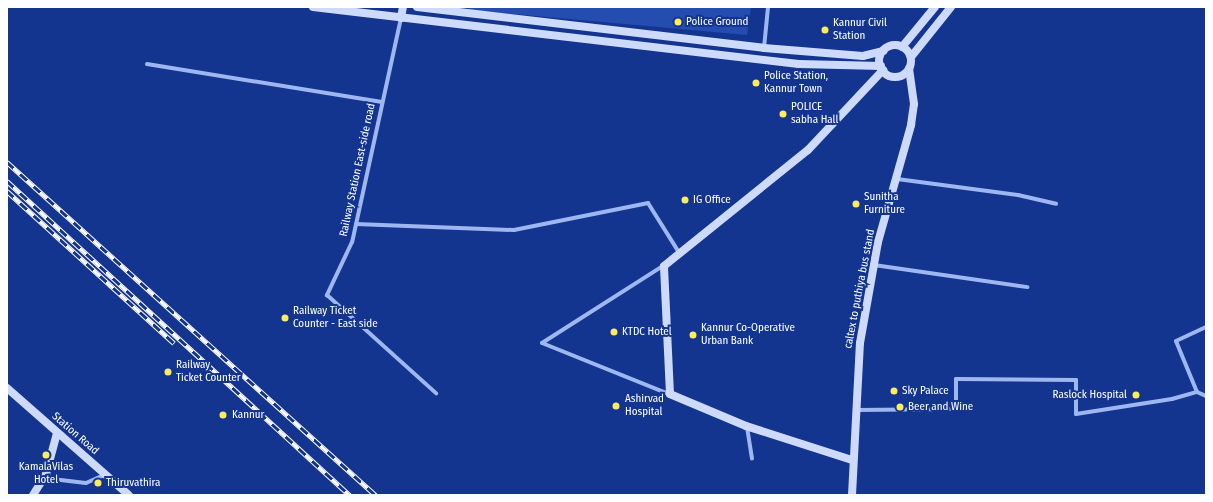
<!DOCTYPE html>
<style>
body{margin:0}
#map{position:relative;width:1213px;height:502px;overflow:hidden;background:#133590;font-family:"Fira Sans Condensed",sans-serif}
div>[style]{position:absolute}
.green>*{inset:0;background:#254db0}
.street>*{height:4px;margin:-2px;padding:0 2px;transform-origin:2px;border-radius:2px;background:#9fb7f1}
.secondary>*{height:8px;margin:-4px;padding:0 4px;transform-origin:4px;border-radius:4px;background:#cedafc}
.secondary>.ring{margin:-4px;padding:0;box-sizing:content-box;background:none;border:8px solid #cedafc;border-radius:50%}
.rail>*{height:4.5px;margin-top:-2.25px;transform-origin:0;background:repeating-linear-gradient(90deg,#133590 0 9px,#fff 0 18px);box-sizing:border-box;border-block:1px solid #fff}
.dots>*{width:11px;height:11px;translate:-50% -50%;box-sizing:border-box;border:2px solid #133590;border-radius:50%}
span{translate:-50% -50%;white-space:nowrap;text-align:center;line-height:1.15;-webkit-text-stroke:4px #133590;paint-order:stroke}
.poi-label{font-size:11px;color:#fff}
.left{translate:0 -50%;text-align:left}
.right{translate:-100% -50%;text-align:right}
.street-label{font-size:11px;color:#fff}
.frame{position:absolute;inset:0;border:8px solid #fff;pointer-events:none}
</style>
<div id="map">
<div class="green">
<i style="clip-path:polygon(468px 7px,751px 7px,747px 35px,469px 10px)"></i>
</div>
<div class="street">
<i style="left:401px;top:18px;width:229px;rotate:102.3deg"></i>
<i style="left:352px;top:242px;width:59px;rotate:115.3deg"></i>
<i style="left:327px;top:295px;width:147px;rotate:42deg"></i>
<i style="left:764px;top:48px;width:41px;rotate:-84.4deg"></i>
<i style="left:147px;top:64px;width:238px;rotate:9.2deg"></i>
<i style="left:897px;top:179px;width:122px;rotate:7.5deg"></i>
<i style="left:1018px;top:195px;width:39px;rotate:13deg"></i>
<i style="left:356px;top:224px;width:158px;rotate:2.2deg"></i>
<i style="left:514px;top:230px;width:137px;rotate:-11.4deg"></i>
<i style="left:648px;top:203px;width:60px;rotate:57.9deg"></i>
<i style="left:874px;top:265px;width:155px;rotate:8.2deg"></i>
<i style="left:542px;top:343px;width:143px;rotate:-32.5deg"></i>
<i style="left:542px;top:343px;width:137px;rotate:21.9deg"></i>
<i style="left:1197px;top:392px;width:55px;rotate:-112.4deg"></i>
<i style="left:1176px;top:341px;width:33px;rotate:-25deg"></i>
<i style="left:857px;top:410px;width:99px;rotate:-0.6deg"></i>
<i style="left:956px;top:409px;width:30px;rotate:-90deg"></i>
<i style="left:956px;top:379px;width:120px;rotate:0.5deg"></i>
<i style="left:1076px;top:380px;width:34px;rotate:90deg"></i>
<i style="left:1076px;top:414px;width:97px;rotate:-8.9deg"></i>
<i style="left:1172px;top:399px;width:26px;rotate:-16deg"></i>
<i style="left:1197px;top:392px;width:10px;rotate:24deg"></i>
<i style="left:747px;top:427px;width:32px;rotate:81deg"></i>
<i style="left:44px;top:478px;width:42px;rotate:6.8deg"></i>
<i style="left:86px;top:483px;width:22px;rotate:-24deg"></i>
</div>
<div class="secondary">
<i style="left:313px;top:7px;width:489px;rotate:6.7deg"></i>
<i style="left:799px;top:64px;width:82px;rotate:1.4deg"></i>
<i style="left:417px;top:7px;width:349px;rotate:6.7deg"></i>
<i style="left:764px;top:48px;width:99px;rotate:4.6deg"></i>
<i style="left:863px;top:56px;width:21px;rotate:-14deg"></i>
<i style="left:401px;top:18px;width:11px;rotate:-80deg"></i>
<i class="ring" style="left:879px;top:45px;width:24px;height:24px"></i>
<i style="left:902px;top:47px;width:52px;rotate:-50.5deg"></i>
<i style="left:911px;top:57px;width:64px;rotate:-51.3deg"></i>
<i style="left:7px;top:388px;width:162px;rotate:41.3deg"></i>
<i style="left:852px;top:460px;width:111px;rotate:-162.2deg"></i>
<i style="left:746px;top:426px;width:82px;rotate:-157.2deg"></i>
<i style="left:670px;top:394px;width:128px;rotate:-92.7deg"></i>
<i style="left:664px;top:266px;width:185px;rotate:-38.9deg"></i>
<i style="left:808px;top:150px;width:110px;rotate:-46.8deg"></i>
<i style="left:33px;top:495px;width:25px;rotate:-58deg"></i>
<i style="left:46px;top:474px;width:42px;rotate:-75deg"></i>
<i style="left:852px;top:495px;width:152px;rotate:-87deg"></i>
<i style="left:860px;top:343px;width:103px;rotate:-79.9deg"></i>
<i style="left:878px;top:242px;width:122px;rotate:-74.2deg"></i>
<i style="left:911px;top:125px;width:21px;rotate:-82deg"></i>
<i style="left:914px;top:104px;width:36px;rotate:-98deg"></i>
</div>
<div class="rail">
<i style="left:7px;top:162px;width:497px;rotate:42.1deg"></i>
<i style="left:7px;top:181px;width:465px;rotate:42.5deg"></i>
<i style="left:7px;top:191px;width:226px;rotate:42.3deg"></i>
</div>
<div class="dots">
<i style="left:678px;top:22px;background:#ffeb60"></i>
<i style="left:825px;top:30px;background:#ffeb60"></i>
<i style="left:756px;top:83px;background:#ffeb60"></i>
<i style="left:783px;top:114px;background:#ffeb60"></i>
<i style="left:685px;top:200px;background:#ffeb60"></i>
<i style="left:856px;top:204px;background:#ffeb60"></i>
<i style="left:285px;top:318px;background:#ffeb60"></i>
<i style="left:614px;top:332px;background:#ffeb60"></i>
<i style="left:693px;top:335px;background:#ffeb60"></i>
<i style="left:168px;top:372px;background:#ffeb60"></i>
<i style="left:894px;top:391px;background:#ffeb60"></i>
<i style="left:1136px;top:395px;background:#ffeb60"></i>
<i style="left:616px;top:406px;background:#ffeb60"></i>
<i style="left:900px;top:407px;background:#ffeb60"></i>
<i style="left:223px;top:415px;background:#ffeb60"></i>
<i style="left:46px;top:455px;background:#ffeb60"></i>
<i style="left:98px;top:483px;background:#ffeb60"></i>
</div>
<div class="poi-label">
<span class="left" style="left:686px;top:22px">Police Ground</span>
<span class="left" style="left:833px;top:30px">Kannur Civil<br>Station</span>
<span class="left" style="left:764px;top:83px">Police Station,<br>Kannur Town</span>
<span class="left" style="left:791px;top:114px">POLICE<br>sabha Hall</span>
<span class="left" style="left:864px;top:204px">Sunitha<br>Furniture</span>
<span class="left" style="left:693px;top:200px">IG Office</span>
<span class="left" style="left:293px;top:318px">Railway Ticket<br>Counter - East side</span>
<span class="left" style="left:701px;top:335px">Kannur Co-Operative<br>Urban Bank</span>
<span class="left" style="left:622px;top:332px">KTDC Hotel</span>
<span class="left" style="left:176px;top:372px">Railway<br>Ticket Counter</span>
<span class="left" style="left:902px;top:391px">Sky Palace</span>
<span class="right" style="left:1127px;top:395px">Raslock Hospital</span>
<span class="left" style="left:625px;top:406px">Ashirvad<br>Hospital</span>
<span class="left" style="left:908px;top:407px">Beer and Wine</span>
<span class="left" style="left:232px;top:415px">Kannur</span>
<span style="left:46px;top:474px">KamalaVilas<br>Hotel</span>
<span class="left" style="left:106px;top:483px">Thiruvathira</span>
</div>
<div class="street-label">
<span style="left:358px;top:170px;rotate:-78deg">Railway Station East-side road</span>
<span style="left:860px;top:289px;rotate:-79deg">caltex to puthiya bus stand</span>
<span style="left:75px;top:434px;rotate:41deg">Station Road</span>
</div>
<div class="frame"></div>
</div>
